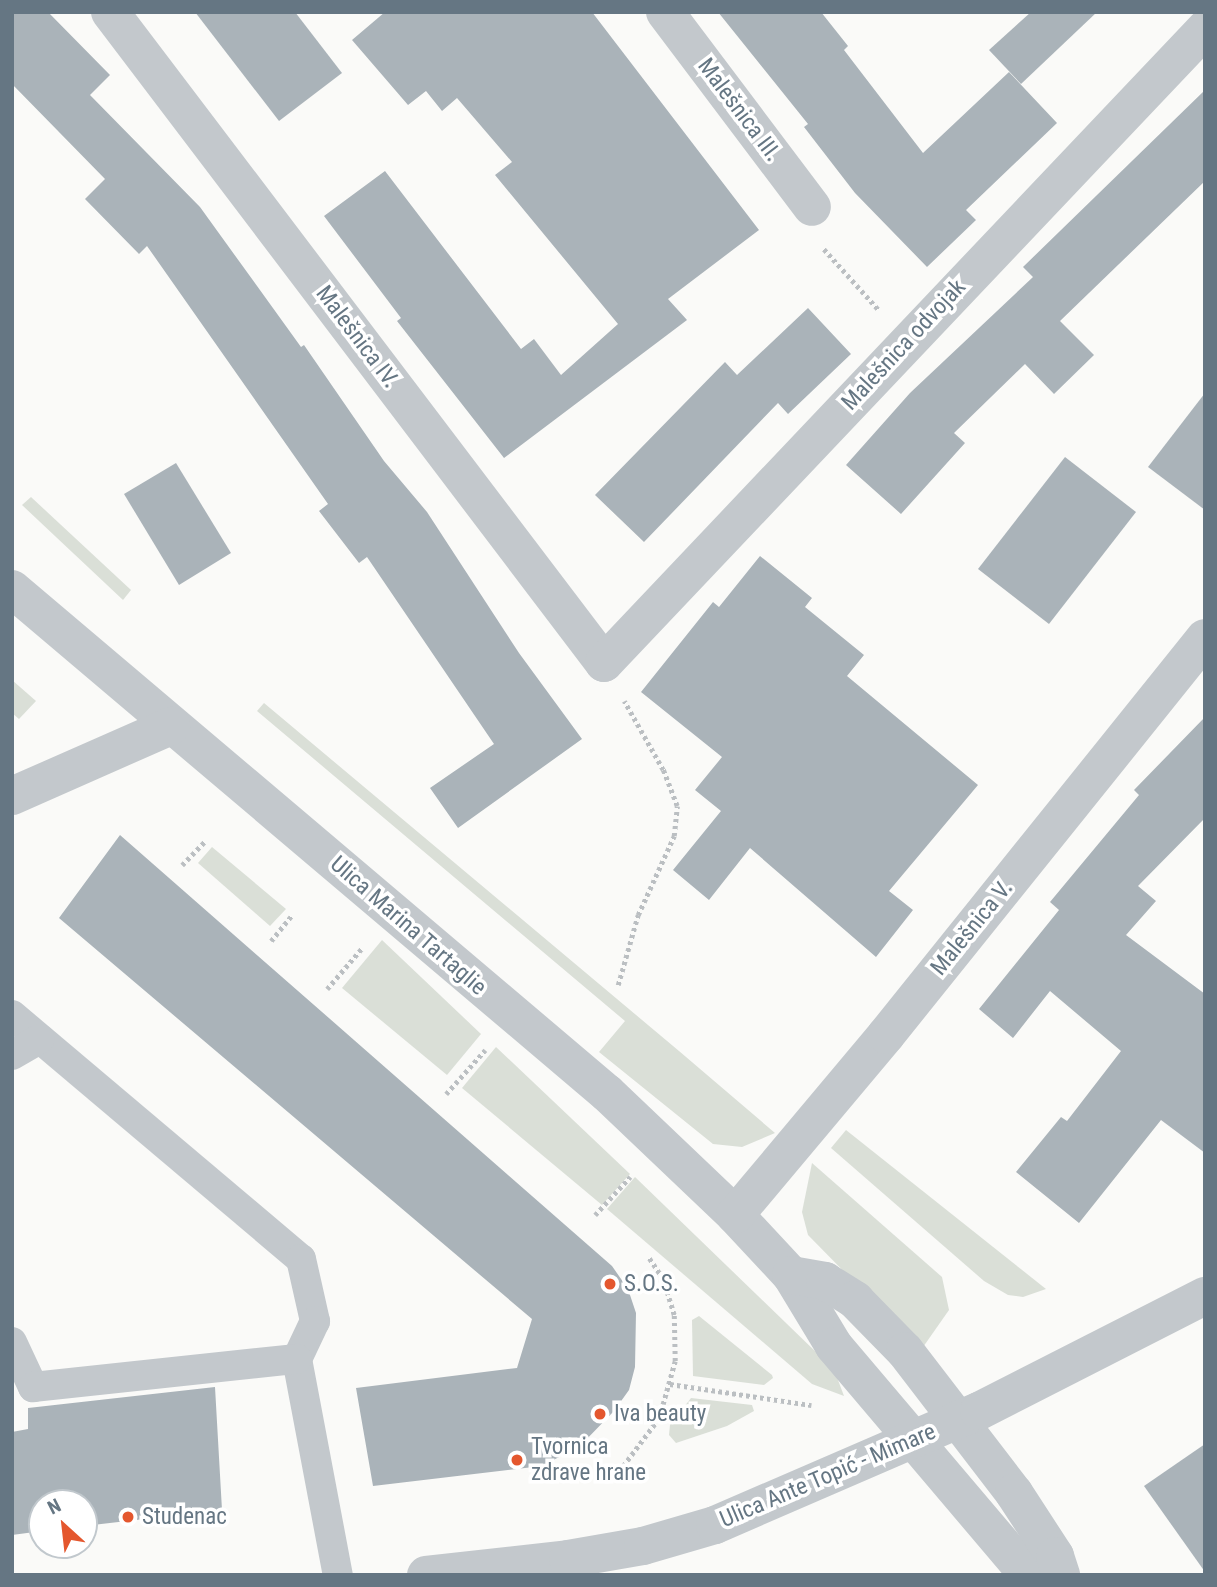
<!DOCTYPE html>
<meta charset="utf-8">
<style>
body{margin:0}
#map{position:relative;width:1217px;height:1587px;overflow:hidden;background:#fafaf8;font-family:"Roboto Condensed",sans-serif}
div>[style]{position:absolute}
.green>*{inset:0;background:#dadfd7}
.building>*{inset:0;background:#aab3b9}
.path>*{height:4.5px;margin-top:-2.25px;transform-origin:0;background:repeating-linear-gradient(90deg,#bbbfc2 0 3.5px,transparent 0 7px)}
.service>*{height:30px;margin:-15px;padding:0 15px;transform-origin:15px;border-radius:15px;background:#c3c8cc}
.minor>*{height:38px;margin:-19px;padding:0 19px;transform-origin:19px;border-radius:19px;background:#c3c8cc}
.dots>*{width:19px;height:19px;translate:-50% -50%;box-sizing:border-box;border:4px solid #fff;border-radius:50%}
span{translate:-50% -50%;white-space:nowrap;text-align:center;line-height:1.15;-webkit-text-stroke:7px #fff;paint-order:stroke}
.street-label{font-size:23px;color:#657683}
.poi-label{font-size:23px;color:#657683}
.left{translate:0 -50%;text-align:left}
.frame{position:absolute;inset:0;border:14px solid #657683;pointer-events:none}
.north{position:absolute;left:28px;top:1489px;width:70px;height:70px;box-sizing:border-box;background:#fff;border:2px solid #c1c8cd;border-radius:50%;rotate:333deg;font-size:19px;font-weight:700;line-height:28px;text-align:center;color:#657683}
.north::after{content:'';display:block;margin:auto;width:24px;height:32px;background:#e4572e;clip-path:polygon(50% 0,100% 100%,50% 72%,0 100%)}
</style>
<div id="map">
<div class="green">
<i style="clip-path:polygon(31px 497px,131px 590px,123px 600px,22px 505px)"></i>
<i style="clip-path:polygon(12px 680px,36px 701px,19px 719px,12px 713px)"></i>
<i style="clip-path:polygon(264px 703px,679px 1051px,775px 1133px,742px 1147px,713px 1144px,599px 1052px,625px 1021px,257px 711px)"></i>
<i style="clip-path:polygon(212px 847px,286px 909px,270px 926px,198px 863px)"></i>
<i style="clip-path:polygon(382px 940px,481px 1034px,447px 1075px,342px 988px)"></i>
<i style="clip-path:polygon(496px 1047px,630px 1174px,602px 1205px,462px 1088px)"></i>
<i style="clip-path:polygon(846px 1130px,1046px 1289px,1023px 1297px,1008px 1295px,984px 1281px,831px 1148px)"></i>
<i style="clip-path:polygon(812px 1163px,942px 1277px,949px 1310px,921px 1350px,808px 1235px,802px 1212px)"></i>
<i style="clip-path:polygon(635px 1177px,818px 1354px,835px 1372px,844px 1396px,812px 1384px,607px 1209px)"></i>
<i style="clip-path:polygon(699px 1316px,772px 1375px,773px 1378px,764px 1385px,693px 1376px,692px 1320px)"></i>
<i style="clip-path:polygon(691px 1398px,752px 1405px,754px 1411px,727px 1426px,676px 1443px,669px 1435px,670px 1425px)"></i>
</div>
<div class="building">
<i style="clip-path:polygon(12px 12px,48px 12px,110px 75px,90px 95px,200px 207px,301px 347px,304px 345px,384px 461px,427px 512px,519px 653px,582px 739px,458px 828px,430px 788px,494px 744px,367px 557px,359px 563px,319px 511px,328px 504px,147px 246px,139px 254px,85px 199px,105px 179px,12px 84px)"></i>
<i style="clip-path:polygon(195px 12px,295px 12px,342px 73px,279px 121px)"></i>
<i style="clip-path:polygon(385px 12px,592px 12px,759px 230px,668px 299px,687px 320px,504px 458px,397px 321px,401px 318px,324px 216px,385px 171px,521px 349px,534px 339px,561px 375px,618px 324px,495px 175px,512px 162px,457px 98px,442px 111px,426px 91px,408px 105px,352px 40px)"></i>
<i style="clip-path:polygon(718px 12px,821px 12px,848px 46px,844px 50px,923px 153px,1009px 72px,1057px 123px,966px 210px,976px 220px,927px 267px,855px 193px,804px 127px,808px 124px)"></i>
<i style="clip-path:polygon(1031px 12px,1097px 12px,1021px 84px,989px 50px)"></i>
<i style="clip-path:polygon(1205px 90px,1205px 181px,1060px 321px,1094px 355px,1054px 394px,1025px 364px,954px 433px,965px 443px,901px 514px,846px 465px,910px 393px,1033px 277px,1023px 267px)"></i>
<i style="clip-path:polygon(808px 308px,851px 354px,788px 414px,778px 403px,644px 542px,595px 495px,725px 362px,737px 375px)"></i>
<i style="clip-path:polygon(1205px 393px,1205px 510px,1148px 467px)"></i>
<i style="clip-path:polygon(1065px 457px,1136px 512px,1049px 624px,978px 569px)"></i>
<i style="clip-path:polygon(176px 463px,231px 553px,179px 585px,124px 494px)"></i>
<i style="clip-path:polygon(760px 556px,812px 598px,805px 607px,864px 655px,847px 676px,978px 785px,889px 891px,913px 910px,876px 957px,750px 848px,709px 900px,673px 870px,721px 811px,695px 790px,722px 757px,641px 692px,713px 602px,719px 607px)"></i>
<i style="clip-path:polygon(1205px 717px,1205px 818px,1138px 886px,1156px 901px,1126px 935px,1205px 994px,1205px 1153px,1161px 1120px,1079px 1223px,1016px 1172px,1061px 1117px,1067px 1121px,1121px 1051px,1050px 991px,1013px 1038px,979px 1009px,1059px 910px,1050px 902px,1139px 795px,1134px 790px)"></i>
<i style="clip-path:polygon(120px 835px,612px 1266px,628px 1289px,636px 1313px,635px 1367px,629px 1390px,614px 1411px,580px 1446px,542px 1466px,373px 1486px,356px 1388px,517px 1368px,532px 1319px,59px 918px)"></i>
<i style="clip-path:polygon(215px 1387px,222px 1510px,84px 1526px,84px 1503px,42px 1503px,42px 1531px,12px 1535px,12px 1432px,28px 1429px,28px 1408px)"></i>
<i style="clip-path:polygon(1205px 1444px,1205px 1572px,1144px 1486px)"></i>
</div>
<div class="path">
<i style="left:824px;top:249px;width:82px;rotate:48deg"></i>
<i style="left:182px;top:865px;width:33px;rotate:-46deg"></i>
<i style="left:271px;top:941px;width:33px;rotate:-51deg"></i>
<i style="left:618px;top:985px;width:73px;rotate:-74.1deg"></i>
<i style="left:638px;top:915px;width:87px;rotate:-65.5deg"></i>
<i style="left:674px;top:836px;width:30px;rotate:-84deg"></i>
<i style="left:677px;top:806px;width:39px;rotate:-111deg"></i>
<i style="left:663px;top:770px;width:79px;rotate:-119.5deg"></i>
<i style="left:327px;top:989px;width:55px;rotate:-49.4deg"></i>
<i style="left:446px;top:1094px;width:59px;rotate:-48.4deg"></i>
<i style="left:595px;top:1215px;width:52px;rotate:-47.4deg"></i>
<i style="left:670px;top:1384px;width:143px;rotate:8.5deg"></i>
<i style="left:623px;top:1466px;width:60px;rotate:-53.1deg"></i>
<i style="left:659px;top:1418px;width:59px;rotate:-74.3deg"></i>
<i style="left:675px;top:1361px;width:46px;rotate:-91.2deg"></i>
<i style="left:674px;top:1315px;width:38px;rotate:-107deg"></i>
<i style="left:663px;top:1279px;width:25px;rotate:-124deg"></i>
</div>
<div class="service">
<i style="left:12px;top:1015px;width:378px;rotate:40.2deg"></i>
<i style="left:301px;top:1259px;width:64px;rotate:77.3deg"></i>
<i style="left:315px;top:1321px;width:42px;rotate:115.3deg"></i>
<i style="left:297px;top:1359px;width:220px;rotate:79.3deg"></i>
<i style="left:12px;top:1055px;width:32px;rotate:-30deg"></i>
<i style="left:12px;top:1342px;width:50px;rotate:65deg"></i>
<i style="left:33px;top:1387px;width:265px;rotate:-6.1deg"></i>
</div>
<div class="minor">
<i style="left:110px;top:12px;width:817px;rotate:52.81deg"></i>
<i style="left:604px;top:663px;width:874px;rotate:-46.53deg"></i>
<i style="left:665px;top:12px;width:244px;rotate:53deg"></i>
<i style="left:12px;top:589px;width:780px;rotate:40.27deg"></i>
<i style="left:607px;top:1093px;width:177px;rotate:43.6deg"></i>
<i style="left:735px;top:1215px;width:82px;rotate:47deg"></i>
<i style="left:791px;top:1275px;width:83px;rotate:58.8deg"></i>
<i style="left:834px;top:1346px;width:300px;rotate:49.7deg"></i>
<i style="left:12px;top:796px;width:174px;rotate:-23.8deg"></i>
<i style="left:735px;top:1215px;width:235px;rotate:-50deg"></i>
<i style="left:886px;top:1035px;width:509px;rotate:-51.22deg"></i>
<i style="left:791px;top:1275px;width:35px;rotate:10deg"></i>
<i style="left:825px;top:1281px;width:36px;rotate:32deg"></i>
<i style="left:855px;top:1300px;width:71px;rotate:45.6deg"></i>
<i style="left:905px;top:1351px;width:179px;rotate:52.5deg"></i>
<i style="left:1014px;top:1493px;width:75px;rotate:56.9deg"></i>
<i style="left:1055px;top:1556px;width:20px;rotate:72deg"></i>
<i style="left:426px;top:1575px;width:143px;rotate:-6.4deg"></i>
<i style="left:568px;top:1559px;width:76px;rotate:-9.8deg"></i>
<i style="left:643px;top:1546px;width:75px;rotate:-16.3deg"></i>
<i style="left:715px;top:1525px;width:288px;rotate:-23.4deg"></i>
<i style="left:979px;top:1411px;width:254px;rotate:-27deg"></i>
</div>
<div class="dots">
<i style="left:610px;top:1284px;background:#e4572e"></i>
<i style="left:600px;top:1414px;background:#e4572e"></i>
<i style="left:517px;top:1460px;background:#e4572e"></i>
<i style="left:128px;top:1517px;background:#e4572e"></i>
</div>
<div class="street-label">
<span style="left:739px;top:110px;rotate:53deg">Malešnica III.</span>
<span style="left:357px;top:337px;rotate:53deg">Malešnica IV.</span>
<span style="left:904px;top:345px;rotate:-47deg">Malešnica odvojak</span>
<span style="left:408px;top:926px;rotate:41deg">Ulica Marina Tartaglie</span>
<span style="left:972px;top:928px;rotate:-51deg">Malešnica V.</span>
<span style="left:828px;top:1476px;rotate:-23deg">Ulica Ante Topić - Mimare</span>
</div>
<div class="poi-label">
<span class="left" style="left:624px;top:1284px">S.O.S.</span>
<span class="left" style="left:614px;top:1414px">Iva beauty</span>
<span class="left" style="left:531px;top:1460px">Tvornica<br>zdrave hrane</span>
<span class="left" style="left:142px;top:1517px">Studenac</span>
</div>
<div class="frame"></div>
<div class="north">N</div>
</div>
